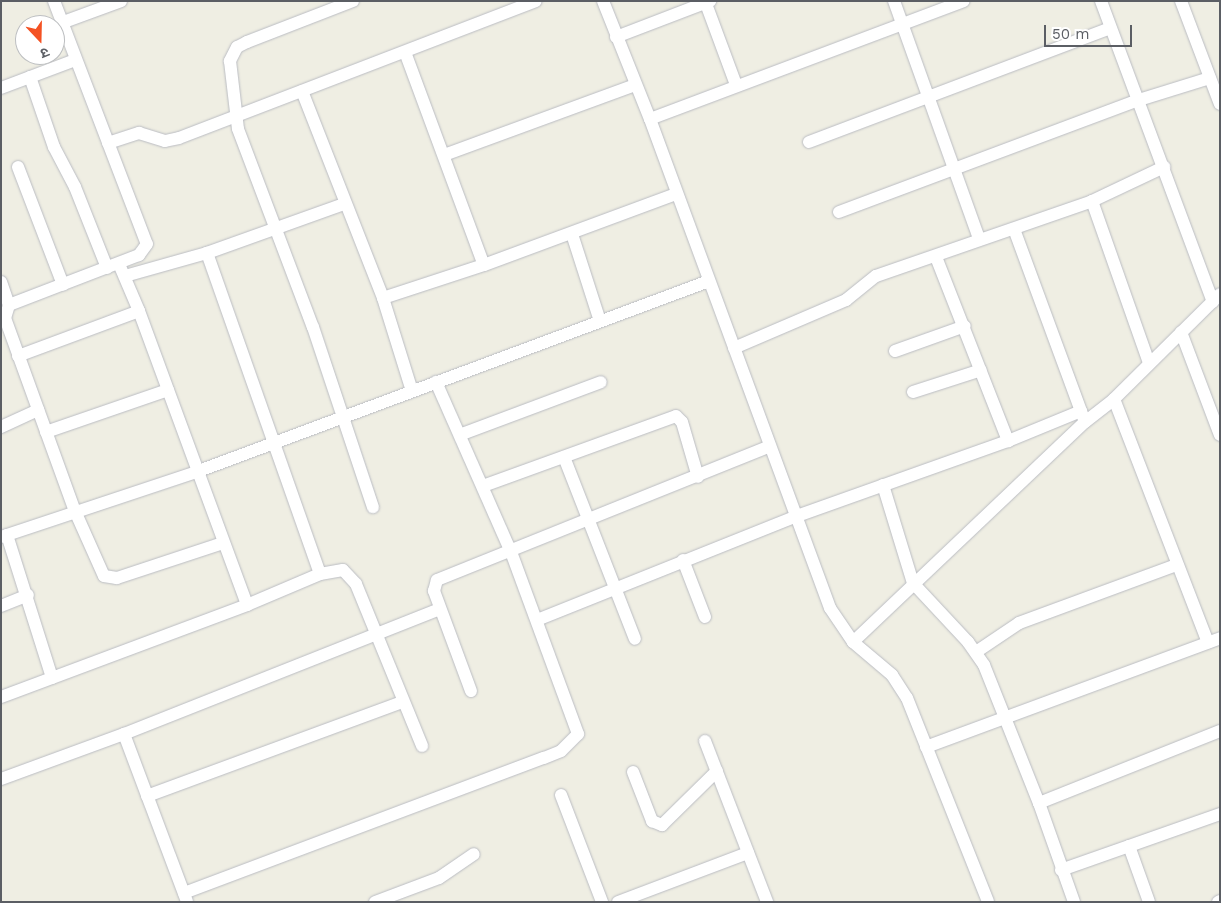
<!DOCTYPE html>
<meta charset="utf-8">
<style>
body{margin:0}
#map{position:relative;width:1221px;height:903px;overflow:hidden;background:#efeee3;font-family:"Work Sans","Noto Sans Devanagari",sans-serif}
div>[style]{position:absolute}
.roads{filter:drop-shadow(0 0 1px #babcc2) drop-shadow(0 0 1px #babcc2)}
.minor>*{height:12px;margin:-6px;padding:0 6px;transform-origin:6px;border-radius:6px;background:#fff}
span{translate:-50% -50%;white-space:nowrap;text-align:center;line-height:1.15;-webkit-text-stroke:4px #fff;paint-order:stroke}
.frame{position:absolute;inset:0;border:2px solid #5b5e64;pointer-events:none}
.north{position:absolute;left:15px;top:15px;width:50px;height:50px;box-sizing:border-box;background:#fff;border:1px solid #bdbfc1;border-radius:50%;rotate:159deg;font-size:14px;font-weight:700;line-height:20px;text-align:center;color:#5b5e64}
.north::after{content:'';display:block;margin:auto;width:18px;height:22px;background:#f45223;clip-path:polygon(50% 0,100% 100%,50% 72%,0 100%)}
.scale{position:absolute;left:1044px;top:25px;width:88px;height:22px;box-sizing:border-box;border:2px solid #5b5e64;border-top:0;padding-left:6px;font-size:15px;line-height:18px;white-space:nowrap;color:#5b5e64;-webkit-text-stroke:4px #fff;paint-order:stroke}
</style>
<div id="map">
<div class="roads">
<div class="minor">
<i style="left:54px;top:1px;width:260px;rotate:69.1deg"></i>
<i style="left:147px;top:244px;width:14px;rotate:126deg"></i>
<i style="left:139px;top:255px;width:139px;rotate:159deg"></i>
<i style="left:9px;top:305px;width:14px;rotate:107deg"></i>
<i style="left:5px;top:318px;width:205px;rotate:70.1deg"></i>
<i style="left:75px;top:511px;width:71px;rotate:66deg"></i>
<i style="left:104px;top:576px;width:13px;rotate:9deg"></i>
<i style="left:117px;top:578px;width:112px;rotate:-18.3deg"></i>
<i style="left:353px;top:1px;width:114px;rotate:158.9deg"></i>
<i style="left:247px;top:42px;width:11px;rotate:153deg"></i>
<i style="left:237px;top:47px;width:16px;rotate:117deg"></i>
<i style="left:230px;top:61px;width:68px;rotate:83.3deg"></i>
<i style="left:238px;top:129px;width:212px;rotate:69.3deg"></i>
<i style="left:313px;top:327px;width:190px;rotate:71.6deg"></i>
<i style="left:603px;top:1px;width:127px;rotate:68.3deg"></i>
<i style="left:650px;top:119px;width:521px;rotate:69.79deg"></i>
<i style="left:830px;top:608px;width:41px;rotate:55.9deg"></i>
<i style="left:853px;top:642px;width:51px;rotate:40.2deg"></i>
<i style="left:892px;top:675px;width:27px;rotate:57deg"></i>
<i style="left:907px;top:698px;width:219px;rotate:68.3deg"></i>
<i style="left:705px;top:1px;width:90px;rotate:69.7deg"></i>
<i style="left:894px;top:1px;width:252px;rotate:70.3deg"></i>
<i style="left:1101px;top:1px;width:321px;rotate:69.6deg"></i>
<i style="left:1181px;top:1px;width:110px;rotate:69.3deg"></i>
<i style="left:61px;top:23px;width:64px;rotate:-20.1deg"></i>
<i style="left:616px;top:37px;width:101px;rotate:-21deg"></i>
<i style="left:405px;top:52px;width:227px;rotate:69.7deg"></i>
<i style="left:30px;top:77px;width:74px;rotate:71.1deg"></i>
<i style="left:54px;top:147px;width:45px;rotate:62.3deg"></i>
<i style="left:75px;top:187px;width:87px;rotate:68.4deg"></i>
<i style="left:1px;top:88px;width:79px;rotate:-20.7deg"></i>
<i style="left:302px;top:91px;width:222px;rotate:68.6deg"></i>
<i style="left:383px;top:298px;width:97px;rotate:72.7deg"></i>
<i style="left:650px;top:119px;width:335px;rotate:-20.6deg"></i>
<i style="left:809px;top:142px;width:322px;rotate:-20.7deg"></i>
<i style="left:108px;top:143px;width:33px;rotate:-18deg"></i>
<i style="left:139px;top:133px;width:27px;rotate:17deg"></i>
<i style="left:165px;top:141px;width:14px;rotate:-12deg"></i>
<i style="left:179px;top:138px;width:382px;rotate:-21deg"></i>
<i style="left:444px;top:155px;width:203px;rotate:-20.1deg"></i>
<i style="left:18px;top:167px;width:126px;rotate:69.1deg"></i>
<i style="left:1092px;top:201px;width:172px;rotate:70.6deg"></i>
<i style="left:839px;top:212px;width:320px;rotate:-20.5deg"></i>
<i style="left:1139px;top:100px;width:74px;rotate:-17.2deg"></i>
<i style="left:1014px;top:229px;width:202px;rotate:69.8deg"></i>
<i style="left:572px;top:234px;width:91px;rotate:72.2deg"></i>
<i style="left:207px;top:253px;width:340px;rotate:70.6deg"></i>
<i style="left:936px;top:257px;width:198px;rotate:68.6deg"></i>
<i style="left:119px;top:264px;width:51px;rotate:66.9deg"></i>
<i style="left:139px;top:311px;width:313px;rotate:69.8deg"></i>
<i style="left:125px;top:276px;width:85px;rotate:-15.7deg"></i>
<i style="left:207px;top:253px;width:145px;rotate:-19.7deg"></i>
<i style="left:1px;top:282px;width:24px;rotate:71deg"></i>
<i style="left:383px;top:298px;width:106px;rotate:-18.1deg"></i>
<i style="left:484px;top:265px;width:205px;rotate:-20.3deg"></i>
<i style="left:1181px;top:332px;width:110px;rotate:69.3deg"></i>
<i style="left:734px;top:348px;width:122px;rotate:-23.2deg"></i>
<i style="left:846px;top:300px;width:38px;rotate:-39deg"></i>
<i style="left:876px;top:276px;width:229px;rotate:-19.1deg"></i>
<i style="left:1092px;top:201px;width:80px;rotate:-25.3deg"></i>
<i style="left:895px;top:351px;width:74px;rotate:-19.7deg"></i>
<i style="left:18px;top:356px;width:129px;rotate:-20.4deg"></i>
<i style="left:913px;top:392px;width:71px;rotate:-17.9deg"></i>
<i style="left:1114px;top:399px;width:261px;rotate:68.9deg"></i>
<i style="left:1px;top:427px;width:41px;rotate:-24.7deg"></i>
<i style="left:46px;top:432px;width:129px;rotate:-19deg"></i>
<i style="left:462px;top:434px;width:148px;rotate:-20.5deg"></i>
<i style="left:564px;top:457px;width:195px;rotate:68.7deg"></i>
<i style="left:883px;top:485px;width:102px;rotate:73deg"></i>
<i style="left:913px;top:583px;width:81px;rotate:47deg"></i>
<i style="left:968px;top:642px;width:28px;rotate:55deg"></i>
<i style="left:984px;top:665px;width:149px;rotate:68.3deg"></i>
<i style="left:1039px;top:803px;width:105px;rotate:70.5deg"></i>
<i style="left:483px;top:486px;width:205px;rotate:-19.9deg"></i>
<i style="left:676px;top:416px;width:8px;rotate:45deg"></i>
<i style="left:682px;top:422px;width:57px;rotate:73.8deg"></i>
<i style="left:7px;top:535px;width:150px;rotate:72.5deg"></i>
<i style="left:1px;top:537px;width:206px;rotate:-18.4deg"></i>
<i style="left:196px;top:472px;width:547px;rotate:-20.42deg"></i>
<i style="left:683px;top:560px;width:61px;rotate:68.9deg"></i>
<i style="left:1px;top:606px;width:29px;rotate:-22deg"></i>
<i style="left:537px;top:620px;width:280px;rotate:-21.8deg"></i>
<i style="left:797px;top:516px;width:224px;rotate:-19.6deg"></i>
<i style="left:1008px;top:441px;width:79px;rotate:-22.3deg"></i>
<i style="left:853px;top:642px;width:320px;rotate:-43.5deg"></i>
<i style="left:1085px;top:422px;width:37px;rotate:-38deg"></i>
<i style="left:1114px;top:399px;width:149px;rotate:-44.7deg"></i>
<i style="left:976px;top:652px;width:52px;rotate:-34deg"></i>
<i style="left:1019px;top:623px;width:168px;rotate:-20.2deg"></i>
<i style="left:471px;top:691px;width:107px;rotate:-110.3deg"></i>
<i style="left:434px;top:591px;width:11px;rotate:-75deg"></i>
<i style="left:437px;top:580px;width:357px;rotate:-21.9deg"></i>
<i style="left:1px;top:697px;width:263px;rotate:-20.5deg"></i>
<i style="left:247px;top:605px;width:79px;rotate:-23deg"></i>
<i style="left:320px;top:574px;width:23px;rotate:-10deg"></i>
<i style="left:343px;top:570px;width:19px;rotate:47deg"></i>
<i style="left:356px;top:584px;width:175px;rotate:67.8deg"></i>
<i style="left:124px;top:734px;width:179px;rotate:69.4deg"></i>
<i style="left:705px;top:741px;width:173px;rotate:68.9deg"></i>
<i style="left:926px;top:747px;width:314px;rotate:-20.3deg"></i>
<i style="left:633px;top:772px;width:53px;rotate:68.8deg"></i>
<i style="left:652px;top:821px;width:11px;rotate:22deg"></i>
<i style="left:662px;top:825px;width:77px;rotate:-44.5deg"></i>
<i style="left:1px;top:779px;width:131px;rotate:-20.1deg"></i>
<i style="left:124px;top:734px;width:340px;rotate:-21.6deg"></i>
<i style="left:561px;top:795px;width:115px;rotate:69deg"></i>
<i style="left:147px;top:796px;width:273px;rotate:-20.2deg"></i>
<i style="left:1039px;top:803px;width:195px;rotate:-21.7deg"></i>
<i style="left:1129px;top:846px;width:59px;rotate:70.3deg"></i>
<i style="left:1061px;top:870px;width:169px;rotate:-19.4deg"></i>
<i style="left:184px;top:893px;width:384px;rotate:-20.6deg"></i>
<i style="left:544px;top:758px;width:18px;rotate:-22deg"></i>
<i style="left:561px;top:751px;width:24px;rotate:-45deg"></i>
<i style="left:578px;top:734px;width:194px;rotate:-110.2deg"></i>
<i style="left:511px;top:552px;width:186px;rotate:-113.8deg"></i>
<i style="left:375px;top:902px;width:68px;rotate:-20.6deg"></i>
<i style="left:439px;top:878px;width:42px;rotate:-34.4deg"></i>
<i style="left:618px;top:902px;width:139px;rotate:-20.7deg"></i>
<i style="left:1218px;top:902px;width:2px;rotate:-27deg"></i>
</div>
</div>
<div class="frame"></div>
<div class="north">उ</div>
<div class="scale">50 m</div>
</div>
